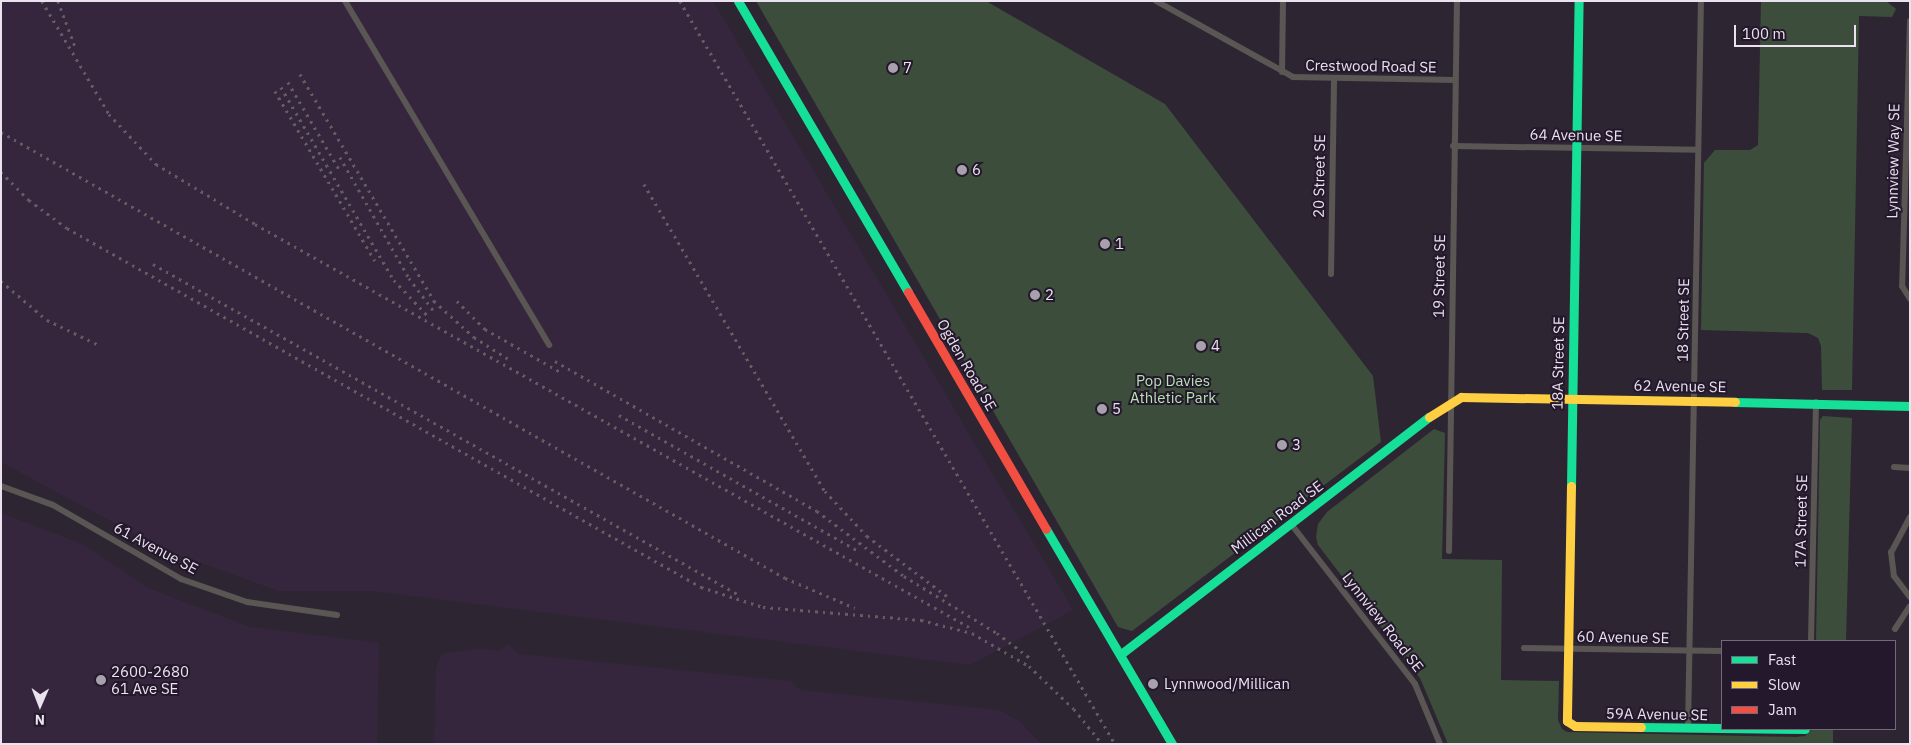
<!DOCTYPE html>
<style>
body{margin:0}
#map{position:relative;width:1911px;height:745px;overflow:hidden;background:#2d2632;font-family:"IBM Plex Sans",sans-serif}
div>[style]{position:absolute}
.built>*{inset:0;background:#35263e}
.green>*{inset:0;background:#3d4d3c}
.street>*{height:6px;margin:-3px;padding:0 3px;transform-origin:3px;border-radius:3px;background:#5a5654}
.fast>*{height:9px;margin:-4.5px;padding:0 4.5px;transform-origin:4.5px;border-radius:4.5px;background:#16e098}
.slow>*{height:9px;margin:-4.5px;padding:0 4.5px;transform-origin:4.5px;border-radius:4.5px;background:#ffcf43}
.jam>*{height:9px;margin:-4.5px;padding:0 4.5px;transform-origin:4.5px;border-radius:4.5px;background:#f24e42}
.rail>*{height:2.5px;margin-top:-1.25px;transform-origin:0;background:repeating-linear-gradient(90deg,#635d62 0 2.5px,transparent 0 7.5px)}
.dots>*{width:14px;height:14px;translate:-50% -50%;box-sizing:border-box;border:2px solid #24182c;border-radius:50%}
span{translate:-50% -50%;white-space:nowrap;text-align:center;line-height:1.15;-webkit-text-stroke:4px #24182c;paint-order:stroke}
.street-label{font-size:15px;color:#eae2ef}
.poi-label{font-size:15px;color:#eae2ef}
.left{translate:0 -50%;text-align:left}
.park-label{font-size:15px;color:#b4e4b0}
.frame{position:absolute;inset:0;border:2px solid #eae2ef;pointer-events:none}
.legend{position:absolute;left:1721px;top:640px;width:175px;height:90px;box-sizing:border-box;background:#24182c;border:1px solid #73697a;margin:0;padding:6px 9px;list-style:none;font-size:15px;color:#eae2ef}
.legend li{display:flex;align-items:center;gap:10px;height:25px}
.legend b{width:25px;border:1px solid #73697a}
.north{position:absolute;left:15px;top:680px;width:50px;height:50px;-webkit-text-stroke:4px #24182c;paint-order:stroke;rotate:181deg;font-size:14px;font-weight:700;line-height:20px;text-align:center;color:#eae2ef}
.north::after{content:'';display:block;margin:auto;width:18px;height:22px;background:#eae2ef;clip-path:polygon(50% 0,100% 100%,50% 72%,0 100%)}
.scale{position:absolute;left:1734px;top:25px;width:122px;height:22px;box-sizing:border-box;border:2px solid #eae2ef;border-top:0;padding-left:6px;font-size:15px;line-height:18px;white-space:nowrap;color:#eae2ef;-webkit-text-stroke:4px #24182c;paint-order:stroke}
</style>
<div id="map">
<div class="built">
<i style="clip-path:polygon(1px 1px,713px 1px,1073px 610px,970px 665px,373px 591px,279px 591px,163px 549px,1px 462px)"></i>
<i style="clip-path:polygon(1px 513px,82px 544px,148px 588px,250px 627px,379px 643px,377px 744px,1px 744px)"></i>
<i style="clip-path:polygon(508px 644px,519px 654px,790px 681px,800px 690px,999px 710px,1019px 721px,1041px 744px,434px 744px,436px 668px,442px 654px,482px 648px,499px 651px)"></i>
</div>
<div class="green">
<i style="clip-path:polygon(756px 1px,986px 1px,1165px 104px,1373px 376px,1381px 442px,1132px 631px,1118px 627px)"></i>
<i style="clip-path:polygon(1761px 1px,1886px 1px,1896px 9px,1892px 17px,1859px 16px,1852px 390px,1822px 390px,1821px 346px,1818px 338px,1808px 333px,1701px 330px,1704px 163px,1715px 150px,1750px 150px,1758px 145px)"></i>
<i style="clip-path:polygon(1823px 416px,1852px 418px,1846px 641px,1816px 641px,1820px 420px)"></i>
<i style="clip-path:polygon(1434px 429px,1445px 433px,1442px 559px,1502px 560px,1501px 680px,1559px 681px,1558px 720px,1562px 729px,1567px 732px,1796px 737px,1805px 736px,1813px 729px,1833px 729px,1833px 744px,1448px 744px,1420px 678px,1318px 545px,1316px 537px,1318px 524px,1327px 512px)"></i>
</div>
<div class="street">
<i style="left:345px;top:1px;width:400px;rotate:59.3deg"></i>
<i style="left:1156px;top:1px;width:157px;rotate:29deg"></i>
<i style="left:1293px;top:77px;width:162px;rotate:1.1deg"></i>
<i style="left:1910px;top:21px;width:265px;rotate:91.7deg"></i>
<i style="left:1902px;top:286px;width:15px;rotate:58deg"></i>
<i style="left:1282px;top:72px;width:71px;rotate:-89.2deg"></i>
<i style="left:1453px;top:146px;width:245px;rotate:0.9deg"></i>
<i style="left:1331px;top:274px;width:196px;rotate:-89.1deg"></i>
<i style="left:1894px;top:467px;width:16px;rotate:4deg"></i>
<i style="left:1px;top:486px;width:55px;rotate:20.1deg"></i>
<i style="left:53px;top:505px;width:148px;rotate:30deg"></i>
<i style="left:181px;top:579px;width:70px;rotate:19.2deg"></i>
<i style="left:247px;top:602px;width:91px;rotate:8.2deg"></i>
<i style="left:1910px;top:517px;width:40px;rotate:118deg"></i>
<i style="left:1891px;top:552px;width:24px;rotate:83deg"></i>
<i style="left:1894px;top:576px;width:26px;rotate:53deg"></i>
<i style="left:1291px;top:524px;width:202px;rotate:52.2deg"></i>
<i style="left:1415px;top:684px;width:65px;rotate:67.4deg"></i>
<i style="left:1449px;top:551px;width:550px;rotate:-89.17deg"></i>
<i style="left:1895px;top:629px;width:27px;rotate:-57deg"></i>
<i style="left:1811px;top:641px;width:239px;rotate:-88.8deg"></i>
<i style="left:1524px;top:648px;width:198px;rotate:0.9deg"></i>
<i style="left:1688px;top:729px;width:728px;rotate:-88.98deg"></i>
</div>
<div class="fast">
<i style="left:738px;top:1px;width:337px;rotate:59.7deg"></i>
<i style="left:1735px;top:402px;width:175px;rotate:1.3deg"></i>
<i style="left:1571px;top:486px;width:485px;rotate:-89.1deg"></i>
<i style="left:1046px;top:529px;width:249px;rotate:59.6deg"></i>
<i style="left:1121px;top:654px;width:389px;rotate:-37.6deg"></i>
<i style="left:1641px;top:727px;width:164px;rotate:0.7deg"></i>
</div>
<div class="slow">
<i style="left:1429px;top:417px;width:38px;rotate:-32deg"></i>
<i style="left:1461px;top:397px;width:274px;rotate:1deg"></i>
<i style="left:1571px;top:486px;width:235px;rotate:91deg"></i>
<i style="left:1567px;top:721px;width:9px;rotate:32deg"></i>
<i style="left:1575px;top:726px;width:66px;rotate:0.9deg"></i>
</div>
<div class="jam">
<i style="left:908px;top:292px;width:274px;rotate:59.8deg"></i>
</div>
<div class="rail">
<i style="left:42px;top:1px;width:131px;rotate:59.3deg"></i>
<i style="left:109px;top:114px;width:69px;rotate:46.8deg"></i>
<i style="left:156px;top:164px;width:116px;rotate:31.2deg"></i>
<i style="left:255px;top:224px;width:820px;rotate:29.44deg"></i>
<i style="left:58px;top:1px;width:51px;rotate:69.4deg"></i>
<i style="left:680px;top:1px;width:861px;rotate:59.65deg"></i>
<i style="left:300px;top:74px;width:264px;rotate:59.4deg"></i>
<i style="left:434px;top:301px;width:54px;rotate:42deg"></i>
<i style="left:474px;top:337px;width:43px;rotate:32.6deg"></i>
<i style="left:288px;top:82px;width:101px;rotate:59.6deg"></i>
<i style="left:281px;top:87px;width:224px;rotate:59.7deg"></i>
<i style="left:394px;top:280px;width:48px;rotate:46.7deg"></i>
<i style="left:275px;top:91px;width:197px;rotate:59.5deg"></i>
<i style="left:1px;top:132px;width:902px;rotate:29.63deg"></i>
<i style="left:785px;top:578px;width:76px;rotate:23.2deg"></i>
<i style="left:340px;top:157px;width:139px;rotate:60.3deg"></i>
<i style="left:409px;top:278px;width:40px;rotate:53deg"></i>
<i style="left:1px;top:172px;width:40px;rotate:45deg"></i>
<i style="left:29px;top:200px;width:47px;rotate:36.4deg"></i>
<i style="left:67px;top:228px;width:729px;rotate:29.52deg"></i>
<i style="left:701px;top:587px;width:65px;rotate:17.9deg"></i>
<i style="left:763px;top:607px;width:159px;rotate:4.7deg"></i>
<i style="left:921px;top:620px;width:53px;rotate:14.3deg"></i>
<i style="left:972px;top:633px;width:66px;rotate:30.1deg"></i>
<i style="left:1029px;top:666px;width:62px;rotate:43.7deg"></i>
<i style="left:1074px;top:709px;width:40px;rotate:51deg"></i>
<i style="left:644px;top:184px;width:356px;rotate:59.5deg"></i>
<i style="left:825px;top:491px;width:62px;rotate:47deg"></i>
<i style="left:867px;top:536px;width:100px;rotate:36.9deg"></i>
<i style="left:153px;top:264px;width:675px;rotate:29.45deg"></i>
<i style="left:1px;top:281px;width:60px;rotate:40.3deg"></i>
<i style="left:47px;top:320px;width:58px;rotate:25.7deg"></i>
<i style="left:457px;top:301px;width:40px;rotate:45deg"></i>
<i style="left:485px;top:329px;width:89px;rotate:29.7deg"></i>
<i style="left:555px;top:361px;width:302px;rotate:29.8deg"></i>
<i style="left:817px;top:511px;width:109px;rotate:36.8deg"></i>
<i style="left:904px;top:576px;width:109px;rotate:31.5deg"></i>
<i style="left:997px;top:633px;width:41px;rotate:37.1deg"></i>
<i style="left:619px;top:415px;width:277px;rotate:29.6deg"></i>
</div>
<div class="dots">
<i style="left:893px;top:68px;background:#a8a0ad"></i>
<i style="left:962px;top:170px;background:#a8a0ad"></i>
<i style="left:1105px;top:244px;background:#a8a0ad"></i>
<i style="left:1035px;top:295px;background:#a8a0ad"></i>
<i style="left:1201px;top:346px;background:#a8a0ad"></i>
<i style="left:1102px;top:409px;background:#a8a0ad"></i>
<i style="left:1282px;top:445px;background:#a8a0ad"></i>
<i style="left:101px;top:680px;background:#a8a0ad"></i>
<i style="left:1153px;top:684px;background:#a8a0ad"></i>
</div>
<div class="street-label">
<span style="left:1371px;top:66px;rotate:1deg">Crestwood Road SE</span>
<span style="left:1576px;top:135px;rotate:1deg">64 Avenue SE</span>
<span style="left:1893px;top:161px;rotate:-89deg">Lynnview Way SE</span>
<span style="left:1319px;top:176px;rotate:-89deg">20 Street SE</span>
<span style="left:1439px;top:276px;rotate:-89deg">19 Street SE</span>
<span style="left:1683px;top:320px;rotate:-89deg">18 Street SE</span>
<span style="left:1558px;top:363px;rotate:-89deg">18A Street SE</span>
<span style="left:967px;top:365px;rotate:60deg">Ogden Road SE</span>
<span style="left:1680px;top:386px;rotate:1deg">62 Avenue SE</span>
<span style="left:1277px;top:517px;rotate:-37deg">Millican Road SE</span>
<span style="left:1801px;top:521px;rotate:-89deg">17A Street SE</span>
<span style="left:156px;top:548px;rotate:28deg">61 Avenue SE</span>
<span style="left:1383px;top:622px;rotate:52deg">Lynnview Road SE</span>
<span style="left:1623px;top:637px;rotate:1deg">60 Avenue SE</span>
<span style="left:1657px;top:714px;rotate:1deg">59A Avenue SE</span>
</div>
<div class="poi-label">
<span class="left" style="left:903px;top:68px">7</span>
<span class="left" style="left:972px;top:170px">6</span>
<span class="left" style="left:1115px;top:244px">1</span>
<span class="left" style="left:1045px;top:295px">2</span>
<span class="left" style="left:1211px;top:346px">4</span>
<span class="left" style="left:1112px;top:409px">5</span>
<span class="left" style="left:1292px;top:445px">3</span>
<span class="left" style="left:111px;top:680px">2600-2680<br>61 Ave SE</span>
<span class="left" style="left:1164px;top:684px">Lynnwood/Millican</span>
</div>
<div class="park-label">
<span style="left:1173px;top:389px">Pop Davies<br>Athletic Park</span>
</div>
<div class="frame"></div>
<ul class="legend">
<li><b style="height:6px;background:#16e098"></b>Fast</li>
<li><b style="height:6px;background:#ffcf43"></b>Slow</li>
<li><b style="height:6px;background:#f24e42"></b>Jam</li>
</ul>
<div class="north">N</div>
<div class="scale">100 m</div>
</div>
